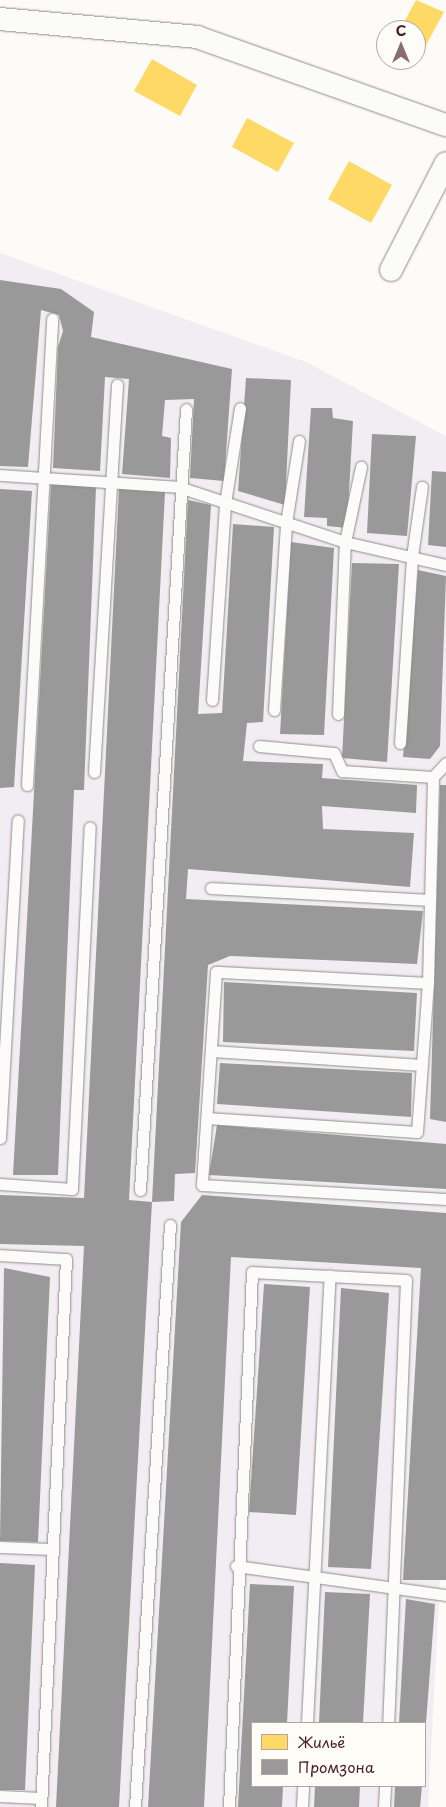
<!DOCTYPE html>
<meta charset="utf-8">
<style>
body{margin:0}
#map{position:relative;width:446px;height:1807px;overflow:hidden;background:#fcfbf8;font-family:"Playpen Sans",sans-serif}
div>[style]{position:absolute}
.built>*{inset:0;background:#f2edf2}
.homes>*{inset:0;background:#ffd966}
.industry>*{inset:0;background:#999}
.roads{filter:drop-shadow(0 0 1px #928a8b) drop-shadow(0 0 1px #928a8b)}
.lane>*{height:11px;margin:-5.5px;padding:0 5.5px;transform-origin:5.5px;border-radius:5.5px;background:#fbfbf9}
.street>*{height:22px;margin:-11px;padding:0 11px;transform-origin:11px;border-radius:11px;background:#fbfbf9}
span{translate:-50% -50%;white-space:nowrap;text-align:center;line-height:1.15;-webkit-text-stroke:5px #fdfcf7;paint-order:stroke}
.legend{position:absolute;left:251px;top:1722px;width:175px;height:65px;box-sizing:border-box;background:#fdfcf7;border:1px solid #b5a4a5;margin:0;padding:6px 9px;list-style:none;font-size:15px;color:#4a1f2b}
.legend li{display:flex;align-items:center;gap:10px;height:25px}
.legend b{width:25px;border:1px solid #b5a4a5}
.north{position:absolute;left:376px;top:20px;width:50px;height:50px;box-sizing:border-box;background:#fdfcf7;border:1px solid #b5a4a5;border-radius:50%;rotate:0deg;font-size:14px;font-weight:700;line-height:20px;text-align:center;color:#4a1f2b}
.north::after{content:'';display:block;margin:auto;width:18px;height:22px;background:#886c73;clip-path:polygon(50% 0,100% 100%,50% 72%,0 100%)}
</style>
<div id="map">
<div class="built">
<i style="clip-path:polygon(evenodd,0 253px,306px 362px,446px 436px,446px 1467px,428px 1807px,0 1807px,0 253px,252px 1723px,425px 1723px,425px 1786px,252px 1786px,252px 1723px)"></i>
</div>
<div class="homes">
<i style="clip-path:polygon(416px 0,444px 12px,424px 49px,416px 45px,416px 30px,400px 30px)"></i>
<i style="clip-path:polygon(152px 59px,197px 85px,180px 116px,134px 91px)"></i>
<i style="clip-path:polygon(247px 118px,294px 143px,278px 172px,232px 147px)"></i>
<i style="clip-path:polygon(349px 161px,392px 185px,371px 223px,328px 199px)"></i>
</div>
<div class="industry">
<i style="clip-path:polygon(0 280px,61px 289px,94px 312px,91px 337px,232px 369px,224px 481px,190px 478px,194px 399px,165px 400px,162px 436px,171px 438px,170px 478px,122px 474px,129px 379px,105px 377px,100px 471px,53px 468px,58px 347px,63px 331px,59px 315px,41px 310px,28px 467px,0 466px)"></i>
<i style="clip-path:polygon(246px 378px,291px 380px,285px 505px,238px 491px)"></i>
<i style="clip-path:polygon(311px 408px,332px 408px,333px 418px,353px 421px,347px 528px,327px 526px,327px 518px,304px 517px)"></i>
<i style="clip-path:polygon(372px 434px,416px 436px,407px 536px,367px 533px)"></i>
<i style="clip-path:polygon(432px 471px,446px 472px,446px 547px,428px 545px)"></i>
<i style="clip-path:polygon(51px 483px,96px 487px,84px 790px,74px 790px,58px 1175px,13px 1175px)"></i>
<i style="clip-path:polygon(119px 488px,165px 492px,129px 1200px,152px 1202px,188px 500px,211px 505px,198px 714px,222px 713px,233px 524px,274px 527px,263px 722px,247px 723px,243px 761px,323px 764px,322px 778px,417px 785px,416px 813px,322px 806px,323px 829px,414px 833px,410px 887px,188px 869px,186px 899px,423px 911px,417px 964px,230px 956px,208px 965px,195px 1173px,175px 1174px,174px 1201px,152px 1202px,119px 1807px,56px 1807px,84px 1246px,0 1244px,0 1195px,84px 1198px)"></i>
<i style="clip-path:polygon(0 489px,32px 491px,14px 787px,0 788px)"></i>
<i style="clip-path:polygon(291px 542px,334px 548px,324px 735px,280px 734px)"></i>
<i style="clip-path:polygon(352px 563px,399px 564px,387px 762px,342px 758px)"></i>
<i style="clip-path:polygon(418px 570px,446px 576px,440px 746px,430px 759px,403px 757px)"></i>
<i style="clip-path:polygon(440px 785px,446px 785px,446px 1122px,430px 1119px)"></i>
<i style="clip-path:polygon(224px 982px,417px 993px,414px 1051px,223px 1042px)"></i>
<i style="clip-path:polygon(220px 1063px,412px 1073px,411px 1117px,217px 1104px)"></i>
<i style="clip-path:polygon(217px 1125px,446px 1144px,446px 1189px,209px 1175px)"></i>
<i style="clip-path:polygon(202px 1195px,446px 1213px,446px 1580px,403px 1580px,421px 1268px,231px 1257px,204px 1807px,148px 1807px,181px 1222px)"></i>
<i style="clip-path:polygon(4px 1268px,50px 1277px,38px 1542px,0 1541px)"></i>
<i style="clip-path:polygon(264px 1284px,310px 1287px,296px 1515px,249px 1512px)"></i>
<i style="clip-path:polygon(341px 1288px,389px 1293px,371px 1569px,328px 1567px)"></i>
<i style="clip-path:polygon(0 1563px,35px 1565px,25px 1790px,0 1790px)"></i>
<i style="clip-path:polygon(250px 1584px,294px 1586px,287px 1723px,252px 1723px,252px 1786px,283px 1786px,282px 1807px,238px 1807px)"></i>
<i style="clip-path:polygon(325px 1592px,370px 1594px,363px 1723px,319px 1723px)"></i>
<i style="clip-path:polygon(406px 1599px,435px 1604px,426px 1723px,399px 1723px)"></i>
<i style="clip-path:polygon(315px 1786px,360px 1786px,359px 1807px,314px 1807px)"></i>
<i style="clip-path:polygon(395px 1786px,422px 1786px,420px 1807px,394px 1807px)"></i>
</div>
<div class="roads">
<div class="lane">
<i style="left:0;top:475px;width:179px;rotate:3.8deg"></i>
<i style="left:179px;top:487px;width:175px;rotate:18.3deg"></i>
<i style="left:345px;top:542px;width:104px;rotate:12.8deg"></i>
<i style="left:212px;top:700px;width:197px;rotate:-86.2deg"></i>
<i style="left:225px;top:503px;width:96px;rotate:-81deg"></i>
<i style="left:274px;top:710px;width:187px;rotate:-86.3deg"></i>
<i style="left:286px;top:523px;width:83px;rotate:-81deg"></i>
<i style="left:338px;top:714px;width:172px;rotate:-87.7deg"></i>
<i style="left:345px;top:542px;width:77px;rotate:-78deg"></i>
<i style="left:400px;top:743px;width:187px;rotate:-86.3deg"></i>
<i style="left:412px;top:556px;width:70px;rotate:-81.8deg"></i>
<i style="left:259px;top:746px;width:75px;rotate:5.3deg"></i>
<i style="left:334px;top:753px;width:20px;rotate:66deg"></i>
<i style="left:342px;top:771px;width:91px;rotate:3.8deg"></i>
<i style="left:433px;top:777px;width:19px;rotate:-47deg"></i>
<i style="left:94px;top:772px;width:388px;rotate:-86.6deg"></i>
<i style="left:27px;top:785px;width:467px;rotate:-86.9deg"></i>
<i style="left:211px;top:888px;width:219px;rotate:3.1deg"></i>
<i style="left:428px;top:983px;width:212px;rotate:-177deg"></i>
<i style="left:216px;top:972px;width:213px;rotate:93.8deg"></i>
<i style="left:202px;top:1185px;width:244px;rotate:3.3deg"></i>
<i style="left:212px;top:1051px;width:210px;rotate:3.8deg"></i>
<i style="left:207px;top:1118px;width:210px;rotate:3.8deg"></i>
<i style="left:417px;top:1132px;width:149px;rotate:-85.8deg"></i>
<i style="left:428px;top:983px;width:206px;rotate:-88.6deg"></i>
<i style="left:0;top:1138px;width:318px;rotate:-86.8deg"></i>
<i style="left:0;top:1184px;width:72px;rotate:4deg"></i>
<i style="left:72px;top:1189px;width:362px;rotate:-87.2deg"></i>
<i style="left:140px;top:1190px;width:782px;rotate:-86.63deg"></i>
<i style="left:0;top:1255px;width:66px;rotate:3.5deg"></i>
<i style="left:66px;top:1259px;width:549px;rotate:92.61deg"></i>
<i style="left:0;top:1547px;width:52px;rotate:2.2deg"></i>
<i style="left:236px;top:1566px;width:212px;rotate:7.9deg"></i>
<i style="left:307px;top:1723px;width:448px;rotate:-87.1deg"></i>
<i style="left:0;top:1796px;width:41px;rotate:2.8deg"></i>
<i style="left:135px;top:1807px;width:583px;rotate:-86.56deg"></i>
<i style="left:229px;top:1807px;width:535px;rotate:-87.54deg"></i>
<i style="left:252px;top:1272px;width:154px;rotate:3deg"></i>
<i style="left:406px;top:1280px;width:443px;rotate:92.3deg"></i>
<i style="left:302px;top:1807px;width:21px;rotate:-87deg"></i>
<i style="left:384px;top:1807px;width:21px;rotate:-87deg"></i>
</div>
<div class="street">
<i style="left:0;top:19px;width:198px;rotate:5.2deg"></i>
<i style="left:197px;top:37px;width:264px;rotate:19.5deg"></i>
<i style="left:391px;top:270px;width:120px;rotate:-62.8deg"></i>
</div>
</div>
<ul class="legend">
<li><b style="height:14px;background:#ffd966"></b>Жильё</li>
<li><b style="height:14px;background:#999"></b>Промзона</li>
</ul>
<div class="north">С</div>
</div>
